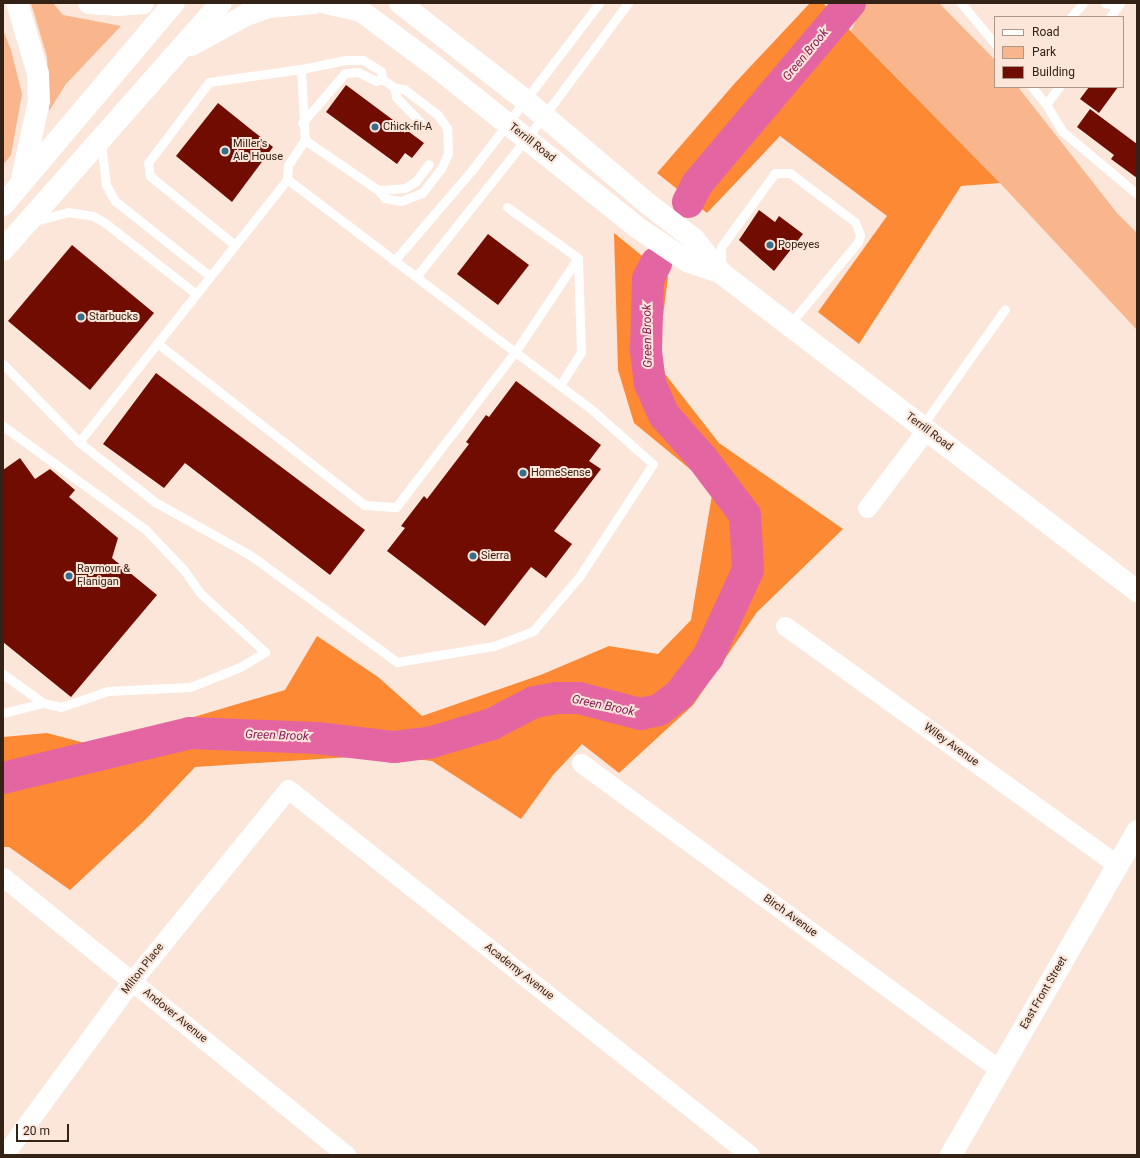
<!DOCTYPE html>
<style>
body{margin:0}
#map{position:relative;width:1140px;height:1158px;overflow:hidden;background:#fbe6d9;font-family:Roboto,sans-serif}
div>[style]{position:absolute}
.green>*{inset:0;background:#f9b68d}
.forest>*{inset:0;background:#fd8935}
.river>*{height:32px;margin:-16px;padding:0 16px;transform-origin:16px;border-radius:16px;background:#e366a3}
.building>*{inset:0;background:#700c00}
.service>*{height:9px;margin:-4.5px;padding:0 4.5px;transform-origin:4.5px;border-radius:4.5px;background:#fff}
.minor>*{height:19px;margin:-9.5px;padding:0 9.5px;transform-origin:9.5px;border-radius:9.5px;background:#fff}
.tertiary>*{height:22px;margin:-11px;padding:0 11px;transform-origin:11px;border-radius:11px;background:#fff}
.trunk>*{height:22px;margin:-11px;padding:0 11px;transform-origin:11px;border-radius:11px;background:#fff}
.dots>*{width:11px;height:11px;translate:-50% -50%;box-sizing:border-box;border:2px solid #fbe6d9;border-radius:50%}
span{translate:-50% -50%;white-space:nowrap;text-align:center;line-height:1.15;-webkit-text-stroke:4px #fbe6d9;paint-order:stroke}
.poi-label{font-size:11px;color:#352216}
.left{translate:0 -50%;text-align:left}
.street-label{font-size:11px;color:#352216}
.water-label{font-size:12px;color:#8a1757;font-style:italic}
.frame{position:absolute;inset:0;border:4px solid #352216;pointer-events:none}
.legend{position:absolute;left:994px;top:16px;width:130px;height:72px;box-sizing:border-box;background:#fbe6d9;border:1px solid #ac988b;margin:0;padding:5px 7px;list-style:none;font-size:12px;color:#352216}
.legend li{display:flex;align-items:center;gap:8px;height:20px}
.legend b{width:20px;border:1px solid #ac988b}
.scale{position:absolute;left:16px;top:1124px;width:53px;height:18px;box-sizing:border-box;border:2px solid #352216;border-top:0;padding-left:5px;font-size:12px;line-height:14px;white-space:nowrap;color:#352216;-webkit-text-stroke:3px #fbe6d9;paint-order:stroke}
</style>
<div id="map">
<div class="green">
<i style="clip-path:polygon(31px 3px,53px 3px,63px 15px,121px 26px,66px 84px,49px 111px,47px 57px)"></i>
<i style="clip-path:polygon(864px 3px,939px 3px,995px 60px,995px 87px,1018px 87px,1117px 213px,1137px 233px,1137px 330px,1000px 183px,851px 31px)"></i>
<i style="clip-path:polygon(3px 30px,11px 50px,22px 94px,11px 155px,3px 165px)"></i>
</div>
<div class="forest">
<i style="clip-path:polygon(810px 3px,823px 3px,1000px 183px,961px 186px,859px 344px,818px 312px,887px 216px,780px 136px,707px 213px,657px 173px,735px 83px)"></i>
<i style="clip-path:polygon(614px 233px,668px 277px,659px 347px,665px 374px,719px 443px,843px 529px,757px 612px,693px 705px,619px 773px,582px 744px,553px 775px,521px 819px,432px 761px,381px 755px,195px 767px,144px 821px,70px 890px,9px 847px,3px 847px,3px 737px,47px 733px,96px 746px,285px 690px,317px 636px,378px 677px,422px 716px,543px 674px,609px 646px,658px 654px,691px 620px,712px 495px,696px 474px,634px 423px,618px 370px)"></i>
</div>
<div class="river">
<i style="left:688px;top:202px;width:20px;rotate:-63deg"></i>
<i style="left:697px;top:184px;width:237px;rotate:-49.8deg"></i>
<i style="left:3px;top:778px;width:192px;rotate:-13.5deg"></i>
<i style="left:190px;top:733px;width:127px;rotate:2.3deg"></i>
<i style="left:317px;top:738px;width:78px;rotate:6.7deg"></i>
<i style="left:394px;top:747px;width:38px;rotate:-7deg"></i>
<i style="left:432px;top:742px;width:63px;rotate:-16.7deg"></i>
<i style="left:492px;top:724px;width:47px;rotate:-27.6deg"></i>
<i style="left:534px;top:702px;width:22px;rotate:-10deg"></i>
<i style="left:556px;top:698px;width:23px"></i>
<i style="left:579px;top:698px;width:63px;rotate:14.7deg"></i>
<i style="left:640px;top:714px;width:19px;rotate:-12deg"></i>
<i style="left:659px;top:710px;width:25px;rotate:-37deg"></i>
<i style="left:679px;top:695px;width:48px;rotate:-52.7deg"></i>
<i style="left:708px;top:657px;width:96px;rotate:-65.3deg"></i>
<i style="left:748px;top:570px;width:55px;rotate:-93.1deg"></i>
<i style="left:745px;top:515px;width:71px;rotate:-127deg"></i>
<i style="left:702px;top:458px;width:57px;rotate:-131.5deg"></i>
<i style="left:664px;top:415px;width:34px;rotate:-114deg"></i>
<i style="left:650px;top:384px;width:35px;rotate:-97deg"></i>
<i style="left:646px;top:349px;width:70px;rotate:-88.4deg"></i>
<i style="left:648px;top:279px;width:18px;rotate:-63deg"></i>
</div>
<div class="building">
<i style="clip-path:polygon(346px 85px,424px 143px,412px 158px,405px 153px,397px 164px,326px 112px)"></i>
<i style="clip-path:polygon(1089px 87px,1118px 87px,1099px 113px,1080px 99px)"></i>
<i style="clip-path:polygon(218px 103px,273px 147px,232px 202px,176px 156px)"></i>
<i style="clip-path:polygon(1090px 109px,1137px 144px,1137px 178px,1111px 159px,1114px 155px,1077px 127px)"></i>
<i style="clip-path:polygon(759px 210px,775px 222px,779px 216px,803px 234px,774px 271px,739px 240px)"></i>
<i style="clip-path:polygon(488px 234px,529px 265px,498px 305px,457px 274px)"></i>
<i style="clip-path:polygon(72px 245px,154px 313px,90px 390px,8px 321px)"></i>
<i style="clip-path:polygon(156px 373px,365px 530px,330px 575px,185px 463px,164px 488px,103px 444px)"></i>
<i style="clip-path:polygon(516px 381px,601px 445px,589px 461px,601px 469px,554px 531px,572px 544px,546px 578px,531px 567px,485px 626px,387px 551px,405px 528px,401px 526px,424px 496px,427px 499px,469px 444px,466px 442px,486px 415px,489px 417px)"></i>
<i style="clip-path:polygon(20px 458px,35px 479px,50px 469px,75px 490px,69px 497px,118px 538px,112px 558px,157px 595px,71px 697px,3px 642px,3px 470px)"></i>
</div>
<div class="service">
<i style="left:961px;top:3px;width:53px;rotate:50.3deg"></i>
<i style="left:1105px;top:3px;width:13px;rotate:13deg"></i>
<i style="left:1071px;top:17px;width:18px;rotate:-49deg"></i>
<i style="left:1110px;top:17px;width:17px;rotate:-54deg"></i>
<i style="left:301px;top:69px;width:71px;rotate:86.8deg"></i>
<i style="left:1032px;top:87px;width:22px;rotate:51deg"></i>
<i style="left:1059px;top:87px;width:21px;rotate:127deg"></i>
<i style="left:1046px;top:104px;width:31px;rotate:59deg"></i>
<i style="left:1062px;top:131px;width:98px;rotate:40deg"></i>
<i style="left:395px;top:88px;width:9px;rotate:84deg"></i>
<i style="left:396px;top:97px;width:36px;rotate:46deg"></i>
<i style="left:302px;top:123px;width:66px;rotate:-49.3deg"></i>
<i style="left:345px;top:73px;width:13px;rotate:-4deg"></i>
<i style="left:358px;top:72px;width:20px;rotate:27deg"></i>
<i style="left:376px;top:81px;width:6px;rotate:-18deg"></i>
<i style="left:101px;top:142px;width:43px;rotate:83.4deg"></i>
<i style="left:106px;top:185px;width:18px;rotate:61deg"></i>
<i style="left:115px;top:201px;width:121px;rotate:38.3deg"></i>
<i style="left:378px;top:190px;width:27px;rotate:-4deg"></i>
<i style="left:405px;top:188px;width:13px;rotate:-32deg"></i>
<i style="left:416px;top:181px;width:21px;rotate:-53deg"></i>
<i style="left:507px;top:207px;width:87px;rotate:35.7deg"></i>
<i style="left:578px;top:258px;width:94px;rotate:88.2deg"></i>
<i style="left:581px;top:352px;width:40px;rotate:122deg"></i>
<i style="left:35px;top:221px;width:34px;rotate:-15deg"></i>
<i style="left:68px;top:212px;width:25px;rotate:9deg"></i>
<i style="left:93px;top:216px;width:13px;rotate:29deg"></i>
<i style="left:104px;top:222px;width:117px;rotate:38deg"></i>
<i style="left:394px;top:261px;width:120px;rotate:-49.4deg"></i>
<i style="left:472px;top:170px;width:210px;rotate:-52.7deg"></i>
<i style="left:721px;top:265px;width:18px;rotate:-90deg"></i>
<i style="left:721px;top:247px;width:92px;rotate:-53.9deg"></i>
<i style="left:775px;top:173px;width:15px"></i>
<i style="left:790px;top:173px;width:81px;rotate:37deg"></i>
<i style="left:855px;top:222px;width:14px;rotate:69deg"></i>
<i style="left:860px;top:235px;width:7px;rotate:106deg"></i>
<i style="left:858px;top:242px;width:108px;rotate:129.7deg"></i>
<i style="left:416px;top:277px;width:206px;rotate:-51.5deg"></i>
<i style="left:544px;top:116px;width:141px;rotate:-53.4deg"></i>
<i style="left:157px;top:343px;width:263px;rotate:38deg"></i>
<i style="left:364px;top:505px;width:32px;rotate:4deg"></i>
<i style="left:396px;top:507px;width:195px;rotate:-52.5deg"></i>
<i style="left:515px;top:352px;width:286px;rotate:-142.8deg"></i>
<i style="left:3px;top:364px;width:109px;rotate:45.7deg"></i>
<i style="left:79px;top:442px;width:97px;rotate:38.3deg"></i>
<i style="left:155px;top:502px;width:109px;rotate:29.2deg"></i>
<i style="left:250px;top:555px;width:182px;rotate:36.1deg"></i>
<i style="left:397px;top:662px;width:98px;rotate:-9.4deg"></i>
<i style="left:494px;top:646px;width:42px;rotate:-21deg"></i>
<i style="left:533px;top:631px;width:71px;rotate:-49.6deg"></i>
<i style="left:579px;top:577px;width:135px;rotate:-56.8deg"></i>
<i style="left:653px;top:464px;width:83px;rotate:-138.4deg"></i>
<i style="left:591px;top:409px;width:95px;rotate:-143.1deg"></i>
<i style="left:515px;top:352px;width:113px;rotate:-56.2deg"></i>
<i style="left:3px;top:426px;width:175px;rotate:36deg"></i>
<i style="left:145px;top:529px;width:57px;rotate:46.4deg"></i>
<i style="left:184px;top:570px;width:28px;rotate:55deg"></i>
<i style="left:200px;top:593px;width:88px;rotate:42.2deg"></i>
<i style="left:265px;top:652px;width:29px;rotate:149deg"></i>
<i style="left:240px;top:667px;width:54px;rotate:158.2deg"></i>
<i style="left:190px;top:687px;width:82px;rotate:177.2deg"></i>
<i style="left:108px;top:691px;width:50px;rotate:161.2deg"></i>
<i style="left:61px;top:707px;width:18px;rotate:-167deg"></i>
<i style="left:922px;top:426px;width:143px;rotate:-54.6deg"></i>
<i style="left:79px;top:442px;width:303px;rotate:-51.6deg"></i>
<i style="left:267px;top:205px;width:33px;rotate:-52deg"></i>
<i style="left:287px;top:179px;width:14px;rotate:-86deg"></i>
<i style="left:288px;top:165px;width:30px;rotate:-56deg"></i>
<i style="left:305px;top:140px;width:88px;rotate:34.4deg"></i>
<i style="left:378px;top:190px;width:11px;rotate:49deg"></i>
<i style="left:385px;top:198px;width:16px;rotate:11deg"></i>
<i style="left:401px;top:201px;width:22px;rotate:-21deg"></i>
<i style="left:422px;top:193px;width:31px;rotate:-52deg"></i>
<i style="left:441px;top:169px;width:17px;rotate:-66deg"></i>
<i style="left:448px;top:153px;width:25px;rotate:-92deg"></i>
<i style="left:447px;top:128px;width:16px;rotate:-125deg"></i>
<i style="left:438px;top:115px;width:43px;rotate:-142.6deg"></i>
<i style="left:404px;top:89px;width:9px;rotate:-174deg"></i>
<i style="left:395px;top:88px;width:16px;rotate:-145deg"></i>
<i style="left:382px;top:79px;width:8px;rotate:-97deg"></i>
<i style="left:381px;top:71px;width:21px;rotate:-149deg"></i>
<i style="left:363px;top:60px;width:18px;rotate:180deg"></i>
<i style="left:345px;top:60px;width:45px;rotate:168.4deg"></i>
<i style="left:301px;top:69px;width:93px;rotate:172deg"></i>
<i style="left:209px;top:82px;width:101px;rotate:127deg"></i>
<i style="left:148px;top:163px;width:13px;rotate:81deg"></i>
<i style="left:150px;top:176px;width:109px;rotate:39.1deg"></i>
<i style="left:3px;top:674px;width:49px;rotate:35.9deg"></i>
<i style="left:43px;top:703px;width:41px;rotate:166deg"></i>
</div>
<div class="minor">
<i style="left:867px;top:508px;width:98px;rotate:-52.9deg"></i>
<i style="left:785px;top:626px;width:410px;rotate:35.7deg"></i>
<i style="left:581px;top:763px;width:519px;rotate:36.23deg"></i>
<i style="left:3px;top:877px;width:442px;rotate:39deg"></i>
<i style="left:4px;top:1155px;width:216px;rotate:-53.7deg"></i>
<i style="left:132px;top:981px;width:247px;rotate:-50.9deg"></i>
<i style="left:288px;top:789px;width:589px;rotate:38.39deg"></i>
</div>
<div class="tertiary">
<i style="left:350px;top:3px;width:106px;rotate:36.5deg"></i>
<i style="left:435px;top:66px;width:260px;rotate:38.6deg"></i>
<i style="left:638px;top:228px;width:59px;rotate:34deg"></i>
<i style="left:687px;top:261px;width:36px;rotate:19deg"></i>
<i style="left:400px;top:3px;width:158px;rotate:37.8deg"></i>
<i style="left:525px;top:100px;width:161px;rotate:40.2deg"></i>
<i style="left:648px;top:204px;width:58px;rotate:37.3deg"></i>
<i style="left:694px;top:239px;width:43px;rotate:51.5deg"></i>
<i style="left:721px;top:273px;width:524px;rotate:37.4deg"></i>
<i style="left:951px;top:1155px;width:374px;rotate:-60.1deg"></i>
</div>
<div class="trunk">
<i style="left:17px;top:3px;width:74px;rotate:73.5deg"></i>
<i style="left:38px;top:74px;width:27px;rotate:88deg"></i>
<i style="left:39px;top:101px;width:80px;rotate:102.3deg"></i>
<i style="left:89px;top:3px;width:28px;rotate:4deg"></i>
<i style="left:117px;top:5px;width:26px;rotate:-4deg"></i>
<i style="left:326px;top:3px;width:36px;rotate:13deg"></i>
<i style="left:191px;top:45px;width:63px;rotate:-28.6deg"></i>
<i style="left:246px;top:15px;width:24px;rotate:-19deg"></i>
<i style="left:269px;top:7px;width:45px;rotate:-5.1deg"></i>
<i style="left:3px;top:205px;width:265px;rotate:-49.8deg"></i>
<i style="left:3px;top:250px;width:329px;rotate:-48.6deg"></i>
</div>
<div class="dots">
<i style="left:375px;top:127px;background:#376d89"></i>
<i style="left:225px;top:151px;background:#376d89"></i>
<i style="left:770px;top:245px;background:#376d89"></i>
<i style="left:81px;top:317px;background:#376d89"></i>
<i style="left:523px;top:473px;background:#376d89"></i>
<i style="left:473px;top:556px;background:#376d89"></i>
<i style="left:69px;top:576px;background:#376d89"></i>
</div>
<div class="poi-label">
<span class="left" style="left:383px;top:127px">Chick-fil-A</span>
<span class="left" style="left:233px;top:151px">Miller's<br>Ale House</span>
<span class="left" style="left:778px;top:245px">Popeyes</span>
<span class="left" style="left:89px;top:317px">Starbucks</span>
<span class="left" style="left:531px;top:473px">HomeSense</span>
<span class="left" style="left:481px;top:556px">Sierra</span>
<span class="left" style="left:77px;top:576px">Raymour &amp;<br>Flanigan</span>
</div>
<div class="street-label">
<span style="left:532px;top:143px;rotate:38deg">Terrill Road</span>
<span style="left:929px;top:432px;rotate:37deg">Terrill Road</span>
<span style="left:951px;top:745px;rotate:36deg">Wiley Avenue</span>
<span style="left:790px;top:916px;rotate:36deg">Birch Avenue</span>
<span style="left:143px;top:969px;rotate:-52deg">Milton Place</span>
<span style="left:519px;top:972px;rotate:38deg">Academy Avenue</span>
<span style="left:1044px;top:993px;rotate:-60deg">East Front Street</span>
<span style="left:175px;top:1016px;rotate:39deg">Andover Avenue</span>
</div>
<div class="water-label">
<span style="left:806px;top:55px;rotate:-50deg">Green Brook</span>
<span style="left:648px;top:336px;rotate:-91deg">Green Brook</span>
<span style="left:603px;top:706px;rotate:12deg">Green Brook</span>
<span style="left:277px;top:736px;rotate:2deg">Green Brook</span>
</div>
<div class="frame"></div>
<ul class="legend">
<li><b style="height:5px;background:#fff"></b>Road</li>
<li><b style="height:11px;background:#f9b68d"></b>Park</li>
<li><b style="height:11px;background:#700c00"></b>Building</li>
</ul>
<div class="scale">20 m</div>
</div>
